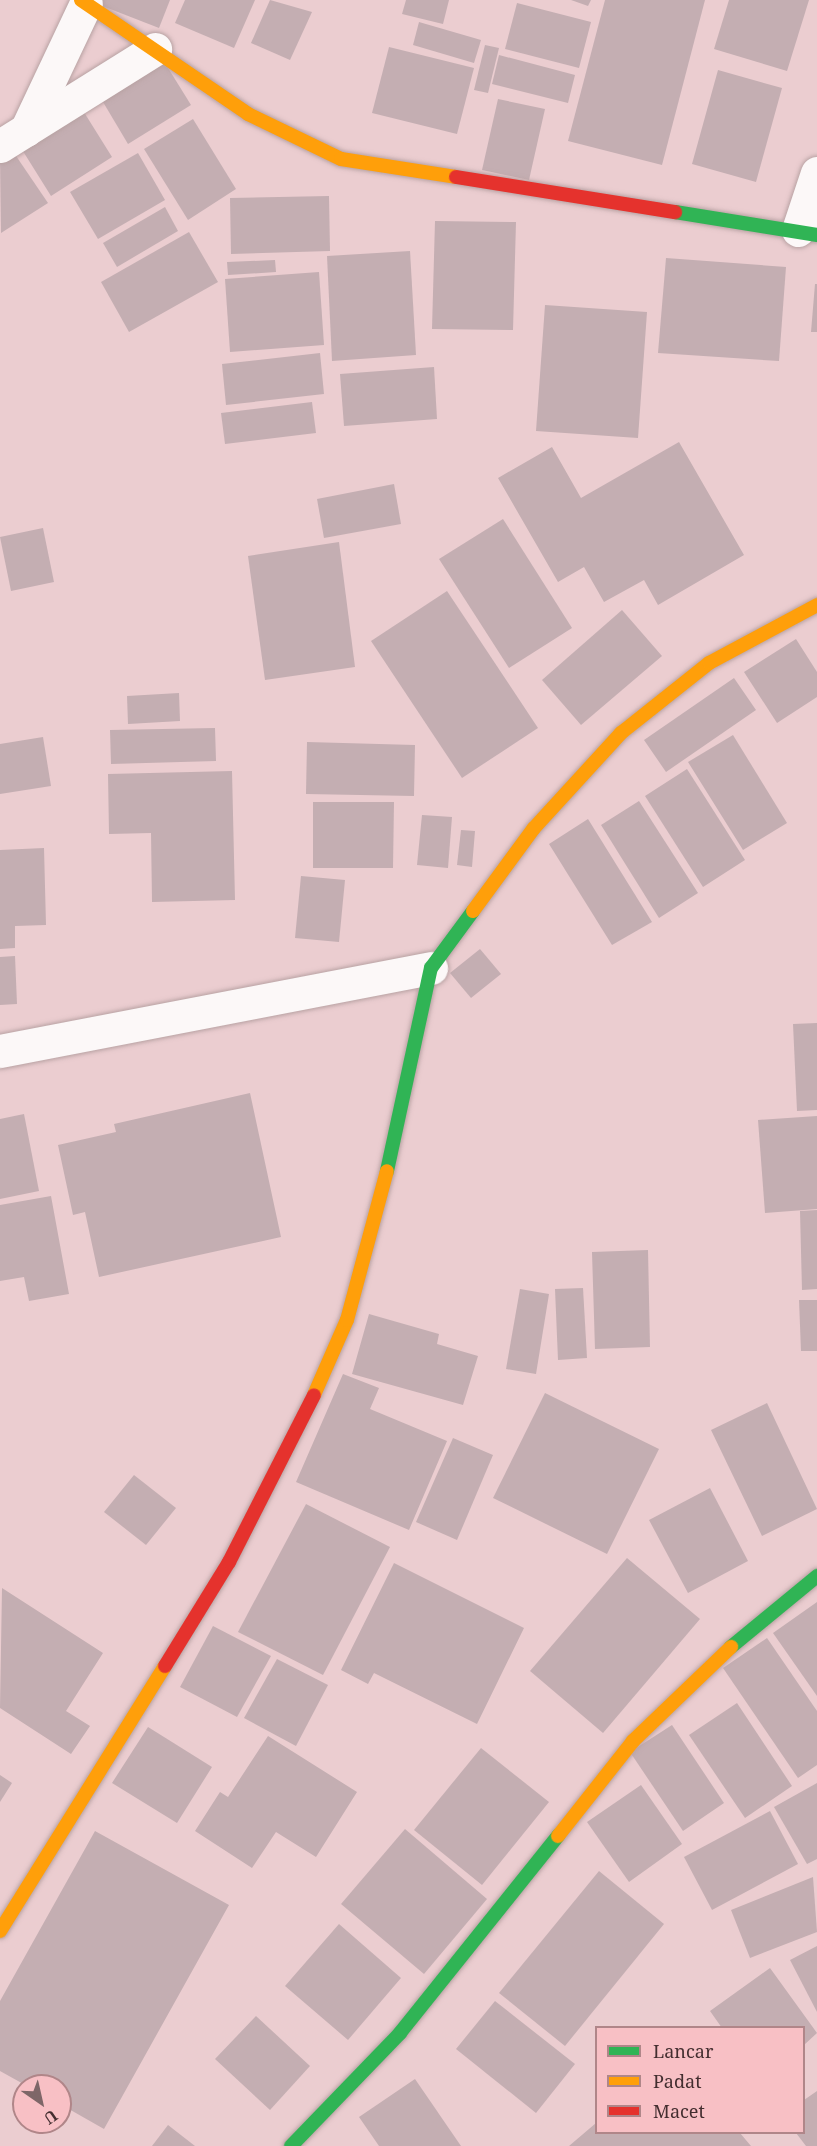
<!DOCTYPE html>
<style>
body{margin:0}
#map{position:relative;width:817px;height:2146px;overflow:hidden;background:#ebcdd0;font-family:"Noto Serif",serif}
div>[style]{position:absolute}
.building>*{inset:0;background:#c4aeb2}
.roads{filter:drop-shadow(0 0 2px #b8a2a3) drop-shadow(0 0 2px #b8a2a3)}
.street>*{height:33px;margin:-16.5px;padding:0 16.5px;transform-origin:16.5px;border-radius:16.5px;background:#fcf8f8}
.fast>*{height:14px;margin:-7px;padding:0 7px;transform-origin:7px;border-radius:7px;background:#30b455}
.slow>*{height:14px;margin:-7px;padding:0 7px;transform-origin:7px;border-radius:7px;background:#ff9f0a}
.jam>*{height:14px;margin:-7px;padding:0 7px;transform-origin:7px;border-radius:7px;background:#e5322d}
span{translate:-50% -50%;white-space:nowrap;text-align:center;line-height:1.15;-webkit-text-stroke:6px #f8c0c5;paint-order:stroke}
.legend{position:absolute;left:595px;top:2026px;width:210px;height:108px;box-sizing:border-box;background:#f8c0c5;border:2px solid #b08689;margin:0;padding:8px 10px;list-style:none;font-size:18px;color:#442e30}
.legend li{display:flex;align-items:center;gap:12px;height:30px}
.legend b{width:30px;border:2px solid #b08689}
.north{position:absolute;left:12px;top:2074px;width:60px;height:60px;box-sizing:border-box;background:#f8c0c5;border:2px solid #b08689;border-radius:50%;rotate:146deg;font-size:16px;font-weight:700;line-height:24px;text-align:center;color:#442e30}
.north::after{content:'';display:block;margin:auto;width:21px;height:27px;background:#7e6668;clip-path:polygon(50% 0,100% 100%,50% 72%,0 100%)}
</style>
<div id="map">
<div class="building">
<i style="clip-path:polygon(87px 0,170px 0,159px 28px)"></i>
<i style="clip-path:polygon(185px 0,255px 0,234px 48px,175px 23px)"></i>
<i style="clip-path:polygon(270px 0,312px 12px,290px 60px,251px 43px)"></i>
<i style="clip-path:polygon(406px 0,449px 0,443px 24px,402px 14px)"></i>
<i style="clip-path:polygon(571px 0,591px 0,588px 6px)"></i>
<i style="clip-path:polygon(605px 0,705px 0,662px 165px,568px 141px)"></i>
<i style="clip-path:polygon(729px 0,809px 0,787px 71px,714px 49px)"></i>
<i style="clip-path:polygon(517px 3px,591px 22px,579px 68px,505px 49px)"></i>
<i style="clip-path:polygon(419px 22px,481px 40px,474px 63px,413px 45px)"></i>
<i style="clip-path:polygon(485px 45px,499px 48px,488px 93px,474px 90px)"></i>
<i style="clip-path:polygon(389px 47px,474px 68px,457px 134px,372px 113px)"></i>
<i style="clip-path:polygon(499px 55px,575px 75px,568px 103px,492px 84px)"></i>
<i style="clip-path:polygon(165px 63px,191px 105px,128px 144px,103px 102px)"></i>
<i style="clip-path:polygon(718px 70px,782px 88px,756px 182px,692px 164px)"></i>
<i style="clip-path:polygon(498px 99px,545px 109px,529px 180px,482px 170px)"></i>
<i style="clip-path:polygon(82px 109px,112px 157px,51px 196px,21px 148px)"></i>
<i style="clip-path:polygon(193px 119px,236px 189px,188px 220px,144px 149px)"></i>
<i style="clip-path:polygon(12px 150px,48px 203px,1px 233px,0 157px)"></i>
<i style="clip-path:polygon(138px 153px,165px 200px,98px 239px,70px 192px)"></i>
<i style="clip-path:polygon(329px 196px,330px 251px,231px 254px,230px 198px)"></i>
<i style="clip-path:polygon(165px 207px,178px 231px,117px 267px,103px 243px)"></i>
<i style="clip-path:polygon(435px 221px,516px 222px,513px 330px,432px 329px)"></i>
<i style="clip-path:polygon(189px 232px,218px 282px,129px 332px,101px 282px)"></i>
<i style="clip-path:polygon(410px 251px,416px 355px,332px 361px,327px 256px)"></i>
<i style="clip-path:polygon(666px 258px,786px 267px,779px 361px,658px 353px)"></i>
<i style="clip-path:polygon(275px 260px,276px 272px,228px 275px,227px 262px)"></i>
<i style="clip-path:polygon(319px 272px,324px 345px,230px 352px,225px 279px)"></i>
<i style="clip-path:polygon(815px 284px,817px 284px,817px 332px,811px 332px)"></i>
<i style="clip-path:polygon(545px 305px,647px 312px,638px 438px,536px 431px)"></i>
<i style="clip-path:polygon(320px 353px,324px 394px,226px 405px,222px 364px)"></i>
<i style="clip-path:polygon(434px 367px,437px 419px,344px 426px,340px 374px)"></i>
<i style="clip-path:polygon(312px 402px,316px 433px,225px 444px,221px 413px)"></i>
<i style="clip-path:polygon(679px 442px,744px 555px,658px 605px,644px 580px,604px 602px,584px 567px,558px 582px,498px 478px,552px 447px,581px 498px)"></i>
<i style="clip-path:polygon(394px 484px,401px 524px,324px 538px,317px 499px)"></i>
<i style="clip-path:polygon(503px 519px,572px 628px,509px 668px,439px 559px)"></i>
<i style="clip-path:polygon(43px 528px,54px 582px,11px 591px,0 537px)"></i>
<i style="clip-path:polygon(339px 542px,355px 667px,265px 680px,248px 556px)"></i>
<i style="clip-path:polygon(447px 591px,538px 728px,462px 778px,371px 641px)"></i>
<i style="clip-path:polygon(622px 610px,662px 656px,581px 725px,542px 680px)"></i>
<i style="clip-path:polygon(796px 639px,817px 672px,817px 697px,777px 723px,744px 672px)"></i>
<i style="clip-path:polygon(734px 678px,756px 710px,666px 772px,644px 740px)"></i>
<i style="clip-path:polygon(179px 693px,180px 721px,128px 724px,127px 696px)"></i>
<i style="clip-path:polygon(215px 728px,216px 761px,111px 764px,110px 730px)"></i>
<i style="clip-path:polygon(733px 735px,787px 823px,743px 850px,688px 762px)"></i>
<i style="clip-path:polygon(43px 737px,51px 786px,0 794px,0 744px)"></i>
<i style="clip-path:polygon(307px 742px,415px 745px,414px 796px,306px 794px)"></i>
<i style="clip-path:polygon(687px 769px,745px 860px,703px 887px,645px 796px)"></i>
<i style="clip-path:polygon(232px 771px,235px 900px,152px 902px,151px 833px,109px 834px,108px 774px)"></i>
<i style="clip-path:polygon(639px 801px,698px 893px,659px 918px,601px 825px)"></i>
<i style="clip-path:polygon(313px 802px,394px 802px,393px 868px,313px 868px)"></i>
<i style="clip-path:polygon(422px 815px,452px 817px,448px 868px,417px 865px)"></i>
<i style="clip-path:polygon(588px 819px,652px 922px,612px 945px,549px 844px)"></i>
<i style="clip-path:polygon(461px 830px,475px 831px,472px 867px,457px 865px)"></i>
<i style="clip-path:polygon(44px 848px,46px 925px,15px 926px,15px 948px,0 949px,0 850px)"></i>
<i style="clip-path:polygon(301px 876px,345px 880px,339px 942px,295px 938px)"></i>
<i style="clip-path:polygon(480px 949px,501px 974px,471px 998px,450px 973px)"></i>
<i style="clip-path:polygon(15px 956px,17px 1004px,0 1005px,0 957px)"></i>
<i style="clip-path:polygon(817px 1023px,817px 1110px,797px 1111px,793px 1024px)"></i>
<i style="clip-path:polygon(250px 1093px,281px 1237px,99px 1277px,85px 1212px,73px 1215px,58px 1145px,116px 1132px,114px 1124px)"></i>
<i style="clip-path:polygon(24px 1114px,39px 1191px,0 1199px,0 1119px)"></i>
<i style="clip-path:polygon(817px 1116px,817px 1209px,765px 1213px,758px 1120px)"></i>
<i style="clip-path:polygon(51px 1196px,69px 1294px,29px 1301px,24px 1277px,0 1281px,0 1205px)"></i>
<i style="clip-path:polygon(817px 1210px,817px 1289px,802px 1290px,800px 1211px)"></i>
<i style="clip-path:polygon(648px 1250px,650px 1347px,595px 1349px,592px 1252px)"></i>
<i style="clip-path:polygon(583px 1288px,587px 1358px,558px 1360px,555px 1289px)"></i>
<i style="clip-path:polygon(520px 1289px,549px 1294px,536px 1374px,506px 1369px)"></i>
<i style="clip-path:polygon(799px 1300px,817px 1300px,817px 1351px,801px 1351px)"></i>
<i style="clip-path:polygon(369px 1314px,439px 1334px,437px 1344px,478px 1356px,463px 1405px,352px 1374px)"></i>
<i style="clip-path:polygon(343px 1374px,379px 1388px,370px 1409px,447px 1441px,409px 1530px,296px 1482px)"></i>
<i style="clip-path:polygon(545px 1393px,659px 1449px,607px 1554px,493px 1498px)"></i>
<i style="clip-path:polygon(767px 1403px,817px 1509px,762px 1536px,711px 1430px)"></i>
<i style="clip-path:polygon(453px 1438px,493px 1455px,457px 1540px,416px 1522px)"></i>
<i style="clip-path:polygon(134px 1475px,176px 1508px,146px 1545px,104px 1512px)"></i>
<i style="clip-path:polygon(710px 1488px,748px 1561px,688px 1593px,649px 1520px)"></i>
<i style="clip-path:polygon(306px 1504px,390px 1547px,323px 1675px,238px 1632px)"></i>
<i style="clip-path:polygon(627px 1558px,700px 1619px,603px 1733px,530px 1671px)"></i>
<i style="clip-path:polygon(394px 1563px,524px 1628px,477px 1724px,374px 1673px,368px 1684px,341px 1670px)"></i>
<i style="clip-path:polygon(2px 1588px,103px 1653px,66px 1711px,90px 1726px,71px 1754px,0 1708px)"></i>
<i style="clip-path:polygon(817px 1602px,817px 1696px,773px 1633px)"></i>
<i style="clip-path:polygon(213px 1626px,271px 1656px,237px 1717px,180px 1687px)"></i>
<i style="clip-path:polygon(767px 1638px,817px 1711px,817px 1765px,798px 1778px,723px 1668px)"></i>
<i style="clip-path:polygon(277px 1659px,328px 1685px,296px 1746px,244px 1718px)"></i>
<i style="clip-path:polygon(737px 1703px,792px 1786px,745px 1818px,689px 1735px)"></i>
<i style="clip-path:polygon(672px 1725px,724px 1803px,683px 1831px,630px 1752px)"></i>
<i style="clip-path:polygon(148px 1727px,212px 1767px,177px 1823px,112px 1783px)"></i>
<i style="clip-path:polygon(268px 1736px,357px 1792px,316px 1857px,276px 1832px,252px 1868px,195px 1831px,220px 1792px,228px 1797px)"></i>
<i style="clip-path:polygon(481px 1748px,549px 1802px,482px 1885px,414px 1830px)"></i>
<i style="clip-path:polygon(0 1775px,12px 1783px,0 1802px)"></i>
<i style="clip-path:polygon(817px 1783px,817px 1859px,807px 1864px,774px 1807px)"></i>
<i style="clip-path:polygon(641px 1785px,682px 1844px,629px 1882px,587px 1822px)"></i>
<i style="clip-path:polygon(770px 1811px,798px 1864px,712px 1910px,684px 1857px)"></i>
<i style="clip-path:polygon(405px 1829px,487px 1899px,424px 1974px,341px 1904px)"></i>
<i style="clip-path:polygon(95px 1831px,229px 1905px,104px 2129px,60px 2104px,60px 2086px,27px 2086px,0 2071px,0 2001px)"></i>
<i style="clip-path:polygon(599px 1871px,664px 1924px,565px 2046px,499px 1993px)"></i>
<i style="clip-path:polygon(813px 1877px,817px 1932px,750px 1958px,731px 1910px)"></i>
<i style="clip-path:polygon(339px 1924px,401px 1978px,348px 2040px,285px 1986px)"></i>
<i style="clip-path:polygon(817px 1946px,817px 2012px,790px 1960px)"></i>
<i style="clip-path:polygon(770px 1968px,817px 2033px,804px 2045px,804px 2028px,722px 2028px,710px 2011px)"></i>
<i style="clip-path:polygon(495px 2001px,575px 2064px,536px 2113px,456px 2049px)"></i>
<i style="clip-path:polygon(256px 2016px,310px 2066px,270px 2110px,215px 2059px)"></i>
<i style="clip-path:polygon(415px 2079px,461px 2146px,379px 2146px,359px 2117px)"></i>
<i style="clip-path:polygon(817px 2091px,817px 2146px,806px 2146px,796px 2133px,804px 2133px,804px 2100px)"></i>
<i style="clip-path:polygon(596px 2123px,597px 2133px,740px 2133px,751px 2146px,569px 2146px)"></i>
<i style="clip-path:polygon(168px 2125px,195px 2146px,152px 2146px)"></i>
</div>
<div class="roads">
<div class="street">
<i style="left:26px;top:130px;width:140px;rotate:-64.7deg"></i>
<i style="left:0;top:146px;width:183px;rotate:-32deg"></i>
<i style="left:798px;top:230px;width:60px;rotate:-71.6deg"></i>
<i style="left:0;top:1051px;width:439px;rotate:-10.9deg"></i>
</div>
<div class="fast">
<i style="left:675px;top:212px;width:144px;rotate:9.2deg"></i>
<i style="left:387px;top:1171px;width:208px;rotate:-77.8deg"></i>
<i style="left:431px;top:968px;width:71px;rotate:-53.6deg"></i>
<i style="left:731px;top:1647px;width:112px;rotate:-39.5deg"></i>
<i style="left:291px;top:2146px;width:157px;rotate:-46deg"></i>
<i style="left:400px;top:2033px;width:253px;rotate:-51.3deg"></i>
</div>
<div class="slow">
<i style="left:81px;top:0;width:202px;rotate:34.3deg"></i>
<i style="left:248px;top:114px;width:103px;rotate:25.8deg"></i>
<i style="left:341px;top:159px;width:116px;rotate:8.9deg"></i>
<i style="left:473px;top:911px;width:103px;rotate:-53.7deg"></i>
<i style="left:534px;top:828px;width:129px;rotate:-47.5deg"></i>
<i style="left:621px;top:733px;width:112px;rotate:-38.5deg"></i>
<i style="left:709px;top:663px;width:123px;rotate:-28.2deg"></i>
<i style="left:314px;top:1395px;width:82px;rotate:-66.3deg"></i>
<i style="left:347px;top:1320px;width:154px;rotate:-75deg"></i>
<i style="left:558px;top:1836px;width:121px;rotate:-51.7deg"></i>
<i style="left:633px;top:1741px;width:136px;rotate:-43.8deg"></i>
<i style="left:0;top:1931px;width:312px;rotate:-58.1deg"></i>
</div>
<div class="jam">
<i style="left:456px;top:177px;width:222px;rotate:9.1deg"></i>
<i style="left:165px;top:1666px;width:122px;rotate:-58.4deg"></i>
<i style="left:229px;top:1562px;width:187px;rotate:-63deg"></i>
</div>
</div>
<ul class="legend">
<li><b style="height:8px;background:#30b455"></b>Lancar</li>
<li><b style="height:8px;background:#ff9f0a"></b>Padat</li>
<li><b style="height:8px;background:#e5322d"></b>Macet</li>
</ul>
<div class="north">U</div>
</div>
